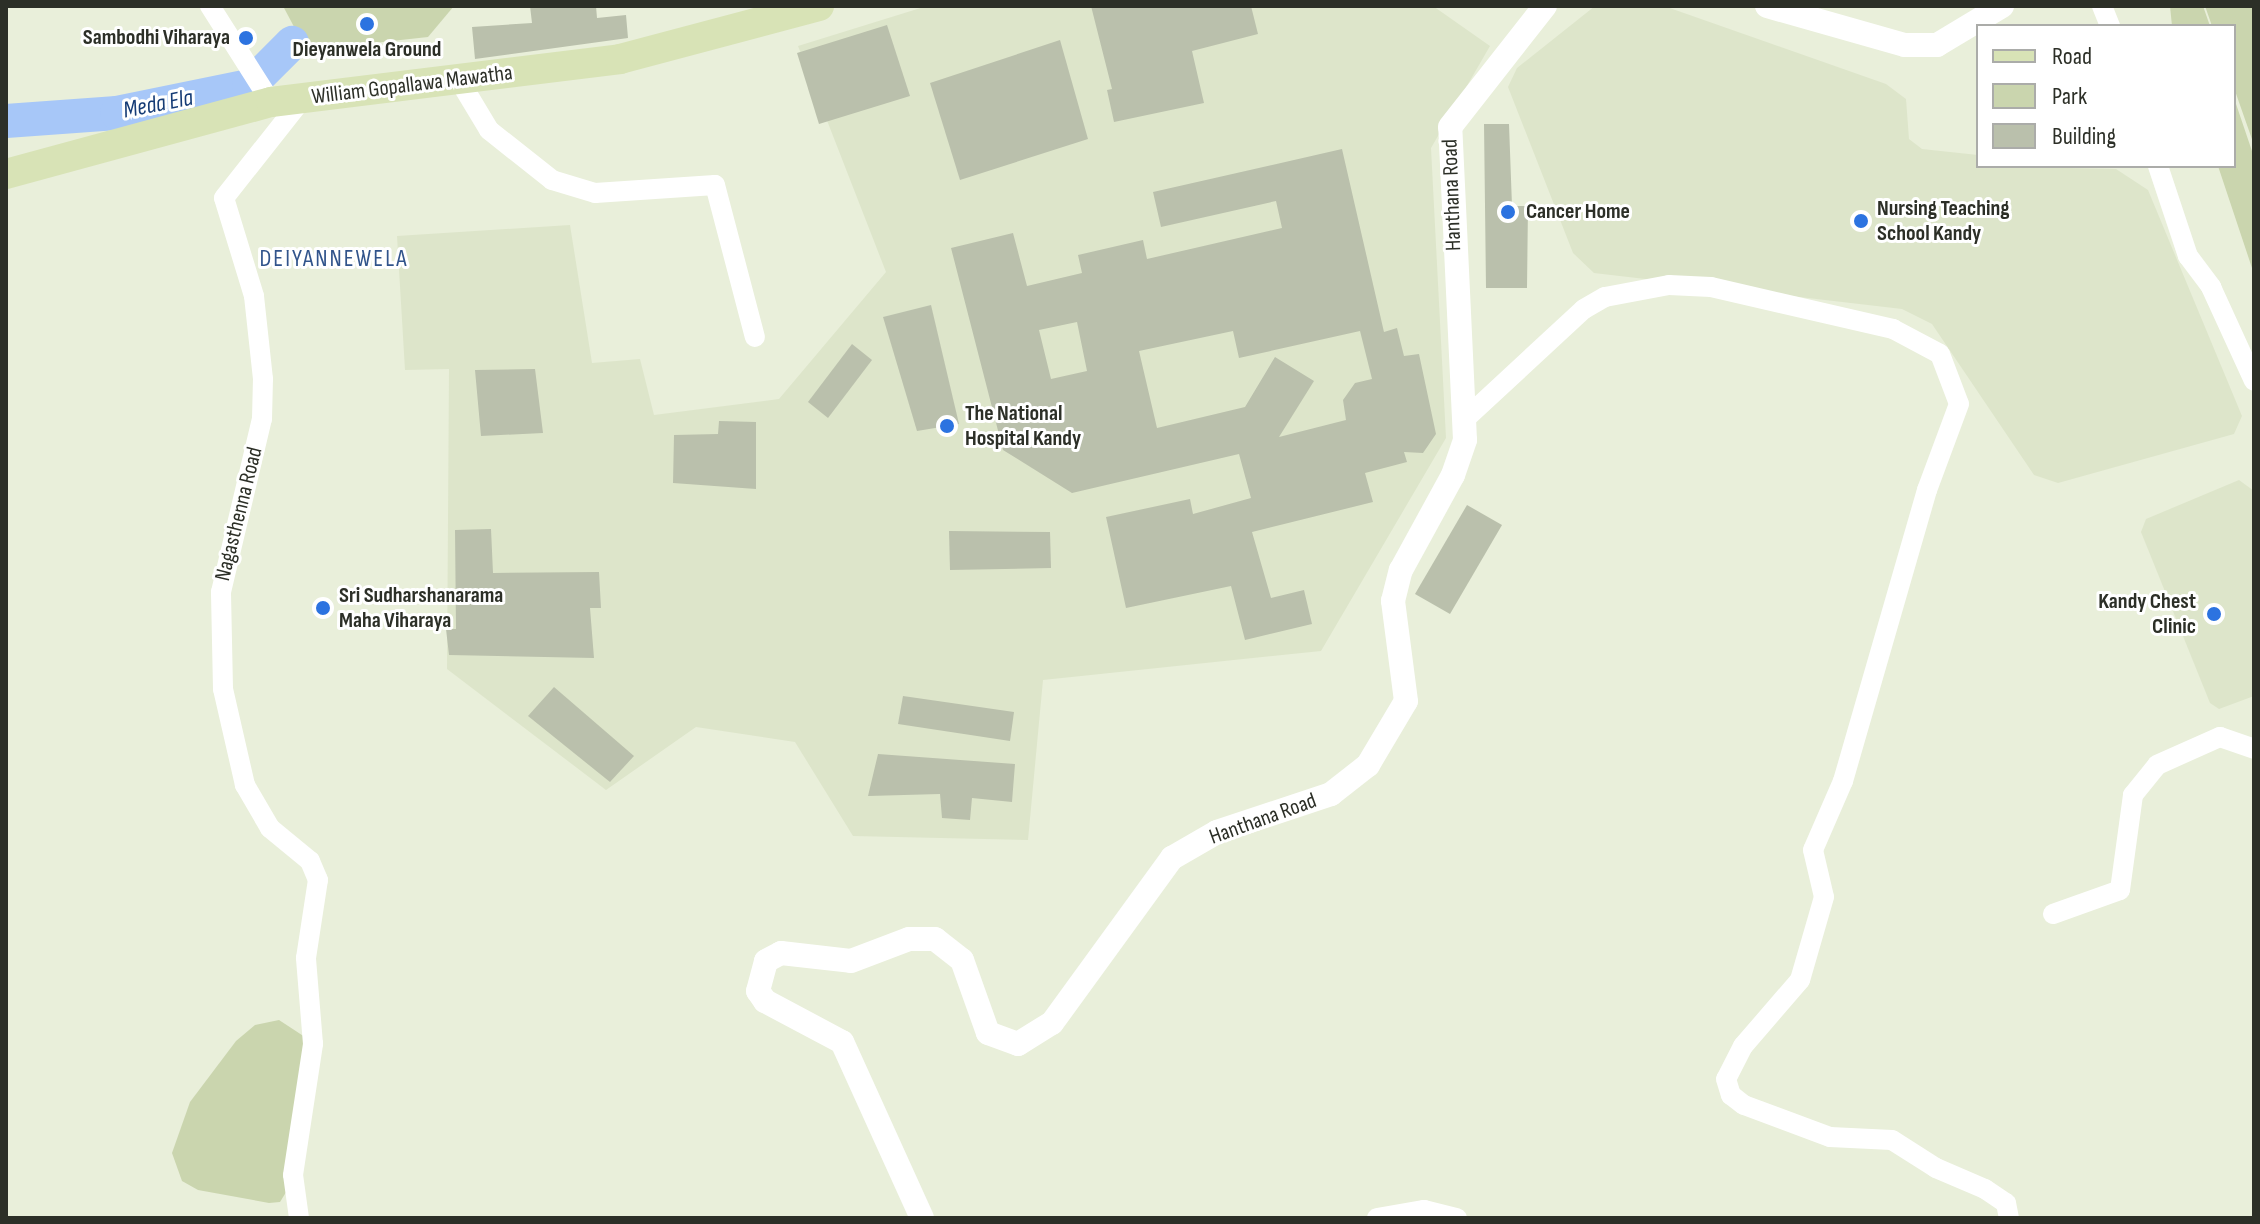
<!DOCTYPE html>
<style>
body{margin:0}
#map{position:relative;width:2260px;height:1224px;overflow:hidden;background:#e9efda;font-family:"Sofia Sans Condensed",sans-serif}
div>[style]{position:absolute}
.built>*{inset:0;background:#dde5ca}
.green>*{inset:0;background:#cad5ae}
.river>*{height:34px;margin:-17px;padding:0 17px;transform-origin:17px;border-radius:17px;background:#a7c7f8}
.building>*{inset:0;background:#bac0ac}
.minor>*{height:20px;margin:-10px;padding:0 10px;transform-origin:10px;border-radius:10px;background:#fff}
.tertiary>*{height:24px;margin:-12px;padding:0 12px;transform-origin:12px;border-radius:12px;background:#fff}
.primary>*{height:30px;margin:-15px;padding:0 15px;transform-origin:15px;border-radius:15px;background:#d8e3b6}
.dots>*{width:22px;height:22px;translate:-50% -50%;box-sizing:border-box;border:4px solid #fff;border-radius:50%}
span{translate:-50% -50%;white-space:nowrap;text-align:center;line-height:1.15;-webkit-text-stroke:6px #fff;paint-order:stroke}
.poi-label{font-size:22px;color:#2c2f27;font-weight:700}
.right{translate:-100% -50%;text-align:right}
.left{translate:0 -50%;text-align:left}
.street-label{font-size:22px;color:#2c2f27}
.water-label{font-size:24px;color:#163c76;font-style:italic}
.neighbourhood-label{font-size:24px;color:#31548b;letter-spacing:2px}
.frame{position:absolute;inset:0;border:8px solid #2c2f27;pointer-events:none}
.legend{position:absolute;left:1976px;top:24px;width:260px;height:144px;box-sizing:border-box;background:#fff;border:2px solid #abaca9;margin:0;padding:10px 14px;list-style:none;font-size:24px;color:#2c2f27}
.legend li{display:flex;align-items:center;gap:16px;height:40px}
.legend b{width:40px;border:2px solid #abaca9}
</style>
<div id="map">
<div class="built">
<i style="clip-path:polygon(927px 6px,1433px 6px,1490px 46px,1431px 148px,1446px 438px,1321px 651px,1043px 680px,1028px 840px,853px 836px,795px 742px,696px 727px,606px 790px,447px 669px,449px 369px,405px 370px,397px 236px,570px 225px,592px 363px,640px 359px,654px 415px,779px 399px,886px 272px,798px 46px)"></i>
<i style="clip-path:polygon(1595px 6px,1664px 6px,1886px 84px,1906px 99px,1909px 139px,1922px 149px,1978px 155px,1978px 166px,2116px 169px,2148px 190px,2242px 416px,2234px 434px,2058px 483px,2034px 475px,1932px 324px,1902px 309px,1594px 273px,1573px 253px,1508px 87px,1517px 68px)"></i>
<i style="clip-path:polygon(2239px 480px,2254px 491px,2254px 696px,2219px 709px,2210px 703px,2141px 532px,2146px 519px)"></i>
</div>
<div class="green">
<i style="clip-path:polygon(283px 6px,454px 6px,428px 37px,328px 48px,301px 40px)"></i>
<i style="clip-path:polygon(2170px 6px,2203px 6px,2210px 26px,2172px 26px)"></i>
<i style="clip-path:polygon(2205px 6px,2254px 6px,2254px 145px,2234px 88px,2234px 26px,2212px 26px)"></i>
<i style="clip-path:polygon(2234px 98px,2254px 157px,2254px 274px,2218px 166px,2234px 166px)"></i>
<i style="clip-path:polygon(279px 1020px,308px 1039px,288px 1189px,280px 1202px,269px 1203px,198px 1190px,182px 1181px,172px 1153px,190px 1102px,236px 1041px,255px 1025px)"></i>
</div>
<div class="river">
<i style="left:6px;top:121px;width:111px;rotate:-4.1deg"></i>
<i style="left:117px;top:113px;width:135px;rotate:-11.6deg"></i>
<i style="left:249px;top:86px;width:61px;rotate:-45deg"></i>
</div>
<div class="building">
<i style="clip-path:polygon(530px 6px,596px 6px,597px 18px,626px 15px,628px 38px,475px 59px,472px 27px,532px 23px)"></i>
<i style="clip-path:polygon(1091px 6px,1251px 6px,1258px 34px,1192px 51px,1204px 103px,1114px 122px,1107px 90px,1112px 89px)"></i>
<i style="clip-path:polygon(887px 25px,910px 96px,819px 124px,797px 53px)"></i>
<i style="clip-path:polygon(1060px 40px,1088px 139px,960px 180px,930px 83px)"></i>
<i style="clip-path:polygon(1484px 124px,1509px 124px,1512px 206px,1528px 206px,1527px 288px,1486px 288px)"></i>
<i style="clip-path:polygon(evenodd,1342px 149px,1384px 332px,1397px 328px,1404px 356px,1419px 354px,1436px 434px,1423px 453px,1404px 452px,1407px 462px,1365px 473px,1373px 502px,1252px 532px,1271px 598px,1304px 590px,1312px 624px,1245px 640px,1231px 586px,1126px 608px,1106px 517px,1190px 499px,1193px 514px,1251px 498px,1239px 454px,1072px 493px,1003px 450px,951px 248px,1013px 233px,1027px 286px,1082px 273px,1078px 255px,1143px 240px,1147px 259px,1282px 228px,1276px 201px,1161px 227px,1153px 192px,1342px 149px,1077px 322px,1087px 371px,1051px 379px,1039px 330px,1077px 322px,1342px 149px,1233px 331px,1239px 358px,1360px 331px,1372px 379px,1355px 383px,1343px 400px,1346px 420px,1279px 437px,1314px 381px,1275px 357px,1245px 407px,1157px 428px,1139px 351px,1233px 331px)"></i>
<i style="clip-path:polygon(931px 305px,959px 424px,917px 431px,883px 317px)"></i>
<i style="clip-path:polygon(852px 344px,872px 360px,828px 418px,808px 402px)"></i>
<i style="clip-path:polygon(535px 369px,543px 433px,481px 436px,475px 370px)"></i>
<i style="clip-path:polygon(719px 421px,756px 422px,756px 489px,673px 483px,674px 435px,718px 434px)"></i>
<i style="clip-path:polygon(1467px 505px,1502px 525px,1450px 614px,1415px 594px)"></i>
<i style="clip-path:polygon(491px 529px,493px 573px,599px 572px,601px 608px,590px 608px,594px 658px,449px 655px,446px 629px,456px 629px,455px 530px)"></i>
<i style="clip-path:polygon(949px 531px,1050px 532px,1051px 568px,950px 570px)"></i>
<i style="clip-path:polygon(554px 687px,634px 756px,610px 782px,528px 716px)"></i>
<i style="clip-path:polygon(903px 696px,1014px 712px,1010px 741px,898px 724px)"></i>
<i style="clip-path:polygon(878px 754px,1015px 764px,1012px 802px,972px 798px,970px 820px,942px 818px,940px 794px,868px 796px)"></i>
</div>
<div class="minor">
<i style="left:210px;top:6px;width:114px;rotate:57.6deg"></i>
<i style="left:2102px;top:6px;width:22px;rotate:68deg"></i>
<i style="left:459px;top:80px;width:58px;rotate:59deg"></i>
<i style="left:489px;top:130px;width:80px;rotate:38.4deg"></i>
<i style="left:552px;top:180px;width:45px;rotate:16.8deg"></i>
<i style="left:595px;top:193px;width:120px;rotate:-3.8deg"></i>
<i style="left:715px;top:185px;width:157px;rotate:75.3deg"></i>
<i style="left:2158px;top:166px;width:95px;rotate:71.6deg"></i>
<i style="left:2188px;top:256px;width:39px;rotate:53deg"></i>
<i style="left:2211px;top:287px;width:103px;rotate:65.4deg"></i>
<i style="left:1464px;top:420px;width:163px;rotate:-42.8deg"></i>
<i style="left:1584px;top:309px;width:24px;rotate:-30deg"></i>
<i style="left:1605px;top:297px;width:65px;rotate:-10.6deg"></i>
<i style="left:1669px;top:285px;width:42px;rotate:2.7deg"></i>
<i style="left:1711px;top:287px;width:187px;rotate:13deg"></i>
<i style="left:1893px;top:329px;width:53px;rotate:28deg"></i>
<i style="left:1940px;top:354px;width:53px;rotate:69.2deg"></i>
<i style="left:1959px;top:404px;width:92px;rotate:110.4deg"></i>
<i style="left:1927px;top:490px;width:303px;rotate:106.1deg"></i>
<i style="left:1843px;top:781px;width:75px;rotate:113.5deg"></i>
<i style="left:1813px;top:850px;width:48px;rotate:76.8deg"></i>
<i style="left:1824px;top:897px;width:86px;rotate:106.1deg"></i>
<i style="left:1800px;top:980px;width:87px;rotate:130.8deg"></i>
<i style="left:1743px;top:1046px;width:37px;rotate:117deg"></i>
<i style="left:1726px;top:1079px;width:17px;rotate:73deg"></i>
<i style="left:1731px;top:1095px;width:16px;rotate:38deg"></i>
<i style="left:1744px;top:1105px;width:92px;rotate:20.4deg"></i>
<i style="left:1830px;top:1137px;width:62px;rotate:2.8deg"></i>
<i style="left:1892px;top:1140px;width:52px;rotate:32.5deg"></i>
<i style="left:1936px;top:1168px;width:53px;rotate:23.2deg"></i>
<i style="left:1985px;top:1189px;width:25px;rotate:34deg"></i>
<i style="left:2006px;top:1203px;width:15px;rotate:79deg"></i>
<i style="left:2053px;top:914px;width:71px;rotate:-19.7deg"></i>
<i style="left:2120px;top:890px;width:96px;rotate:-82.2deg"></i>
<i style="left:2133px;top:795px;width:38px;rotate:-51deg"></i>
<i style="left:2157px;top:765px;width:69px;rotate:-24deg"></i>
<i style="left:2220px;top:737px;width:36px;rotate:19deg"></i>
<i style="left:299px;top:1218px;width:43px;rotate:-97.9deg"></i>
<i style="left:293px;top:1175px;width:133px;rotate:-81.3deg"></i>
<i style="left:313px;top:1044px;width:86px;rotate:-94.7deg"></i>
<i style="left:306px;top:958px;width:79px;rotate:-81.3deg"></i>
<i style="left:318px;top:880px;width:21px;rotate:-113deg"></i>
<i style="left:310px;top:861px;width:52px;rotate:-140.5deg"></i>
<i style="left:270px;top:828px;width:50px;rotate:-120.2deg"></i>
<i style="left:245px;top:785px;width:98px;rotate:-102.9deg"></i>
<i style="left:223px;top:689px;width:97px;rotate:-91.2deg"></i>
<i style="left:221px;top:592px;width:178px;rotate:-76.7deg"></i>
<i style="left:262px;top:419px;width:40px;rotate:-88.6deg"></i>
<i style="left:263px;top:379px;width:83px;rotate:-96.2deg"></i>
<i style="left:254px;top:296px;width:102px;rotate:-107deg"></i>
<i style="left:224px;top:198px;width:127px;rotate:-51.7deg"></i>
<i style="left:1377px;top:1218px;width:48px;rotate:-9.7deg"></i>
<i style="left:1424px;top:1210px;width:34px;rotate:14deg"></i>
</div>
<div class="tertiary">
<i style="left:1767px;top:6px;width:143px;rotate:15.8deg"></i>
<i style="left:1905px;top:45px;width:32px"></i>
<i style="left:1937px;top:45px;width:76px;rotate:-31deg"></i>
<i style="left:922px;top:1218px;width:193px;rotate:-114.4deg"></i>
<i style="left:842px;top:1042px;width:87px;rotate:-152deg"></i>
<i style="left:765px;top:1001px;width:12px;rotate:-125deg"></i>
<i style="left:758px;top:991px;width:31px;rotate:-75deg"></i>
<i style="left:766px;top:961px;width:17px;rotate:-28deg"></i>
<i style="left:781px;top:953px;width:70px;rotate:6.5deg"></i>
<i style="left:851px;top:961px;width:62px;rotate:-20.8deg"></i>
<i style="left:909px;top:939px;width:26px"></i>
<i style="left:935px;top:939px;width:34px;rotate:38deg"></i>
<i style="left:962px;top:960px;width:77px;rotate:70.4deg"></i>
<i style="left:988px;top:1033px;width:32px;rotate:20deg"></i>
<i style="left:1018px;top:1044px;width:40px;rotate:-32deg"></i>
<i style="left:1052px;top:1023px;width:204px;rotate:-54deg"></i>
<i style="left:1172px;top:858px;width:52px;rotate:-30deg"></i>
<i style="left:1217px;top:832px;width:120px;rotate:-18.4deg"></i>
<i style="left:1331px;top:794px;width:47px;rotate:-38.1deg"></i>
<i style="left:1368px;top:765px;width:74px;rotate:-59.3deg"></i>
<i style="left:1406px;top:701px;width:101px;rotate:-97.4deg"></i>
<i style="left:1393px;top:601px;width:32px;rotate:-76deg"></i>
<i style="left:1401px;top:570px;width:108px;rotate:-61.3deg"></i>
<i style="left:1453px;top:475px;width:37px;rotate:-71deg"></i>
<i style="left:1465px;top:440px;width:313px;rotate:-92.7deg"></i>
<i style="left:1450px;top:127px;width:154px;rotate:-51.9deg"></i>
</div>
<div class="primary">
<i style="left:6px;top:174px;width:275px;rotate:-15.2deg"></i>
<i style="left:271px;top:102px;width:352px;rotate:-7deg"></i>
<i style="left:620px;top:59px;width:206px;rotate:-14.9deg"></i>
</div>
<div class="dots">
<i style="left:367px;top:24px;background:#2c73e0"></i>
<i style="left:246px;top:38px;background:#2c73e0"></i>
<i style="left:1508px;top:212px;background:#2c73e0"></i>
<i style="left:1861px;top:221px;background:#2c73e0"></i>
<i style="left:947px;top:426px;background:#2c73e0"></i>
<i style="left:323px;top:608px;background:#2c73e0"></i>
<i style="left:2214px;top:614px;background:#2c73e0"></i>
</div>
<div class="poi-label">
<span class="right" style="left:230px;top:38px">Sambodhi Viharaya</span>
<span style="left:367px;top:50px">Dieyanwela Ground</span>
<span class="left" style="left:1877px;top:221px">Nursing Teaching<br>School Kandy</span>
<span class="left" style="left:1526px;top:212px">Cancer Home</span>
<span class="left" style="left:965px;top:426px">The National<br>Hospital Kandy</span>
<span class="left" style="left:339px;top:608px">Sri Sudharshanarama<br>Maha Viharaya</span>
<span class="right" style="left:2196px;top:614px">Kandy Chest<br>Clinic</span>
</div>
<div class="street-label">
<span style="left:412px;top:85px;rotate:-7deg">William Gopallawa Mawatha</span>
<span style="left:1452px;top:195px;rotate:-92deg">Hanthana Road</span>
<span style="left:239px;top:514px;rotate:-76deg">Nagasthenna Road</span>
<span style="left:1263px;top:819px;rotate:-20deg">Hanthana Road</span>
</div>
<div class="water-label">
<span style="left:158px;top:104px;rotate:-11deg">Meda Ela</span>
</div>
<div class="neighbourhood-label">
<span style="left:334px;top:259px">DEIYANNEWELA</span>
</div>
<div class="frame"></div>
<ul class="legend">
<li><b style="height:10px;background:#d8e3b6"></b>Road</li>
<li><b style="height:22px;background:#cad5ae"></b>Park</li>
<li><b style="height:22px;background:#bac0ac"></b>Building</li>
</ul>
</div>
